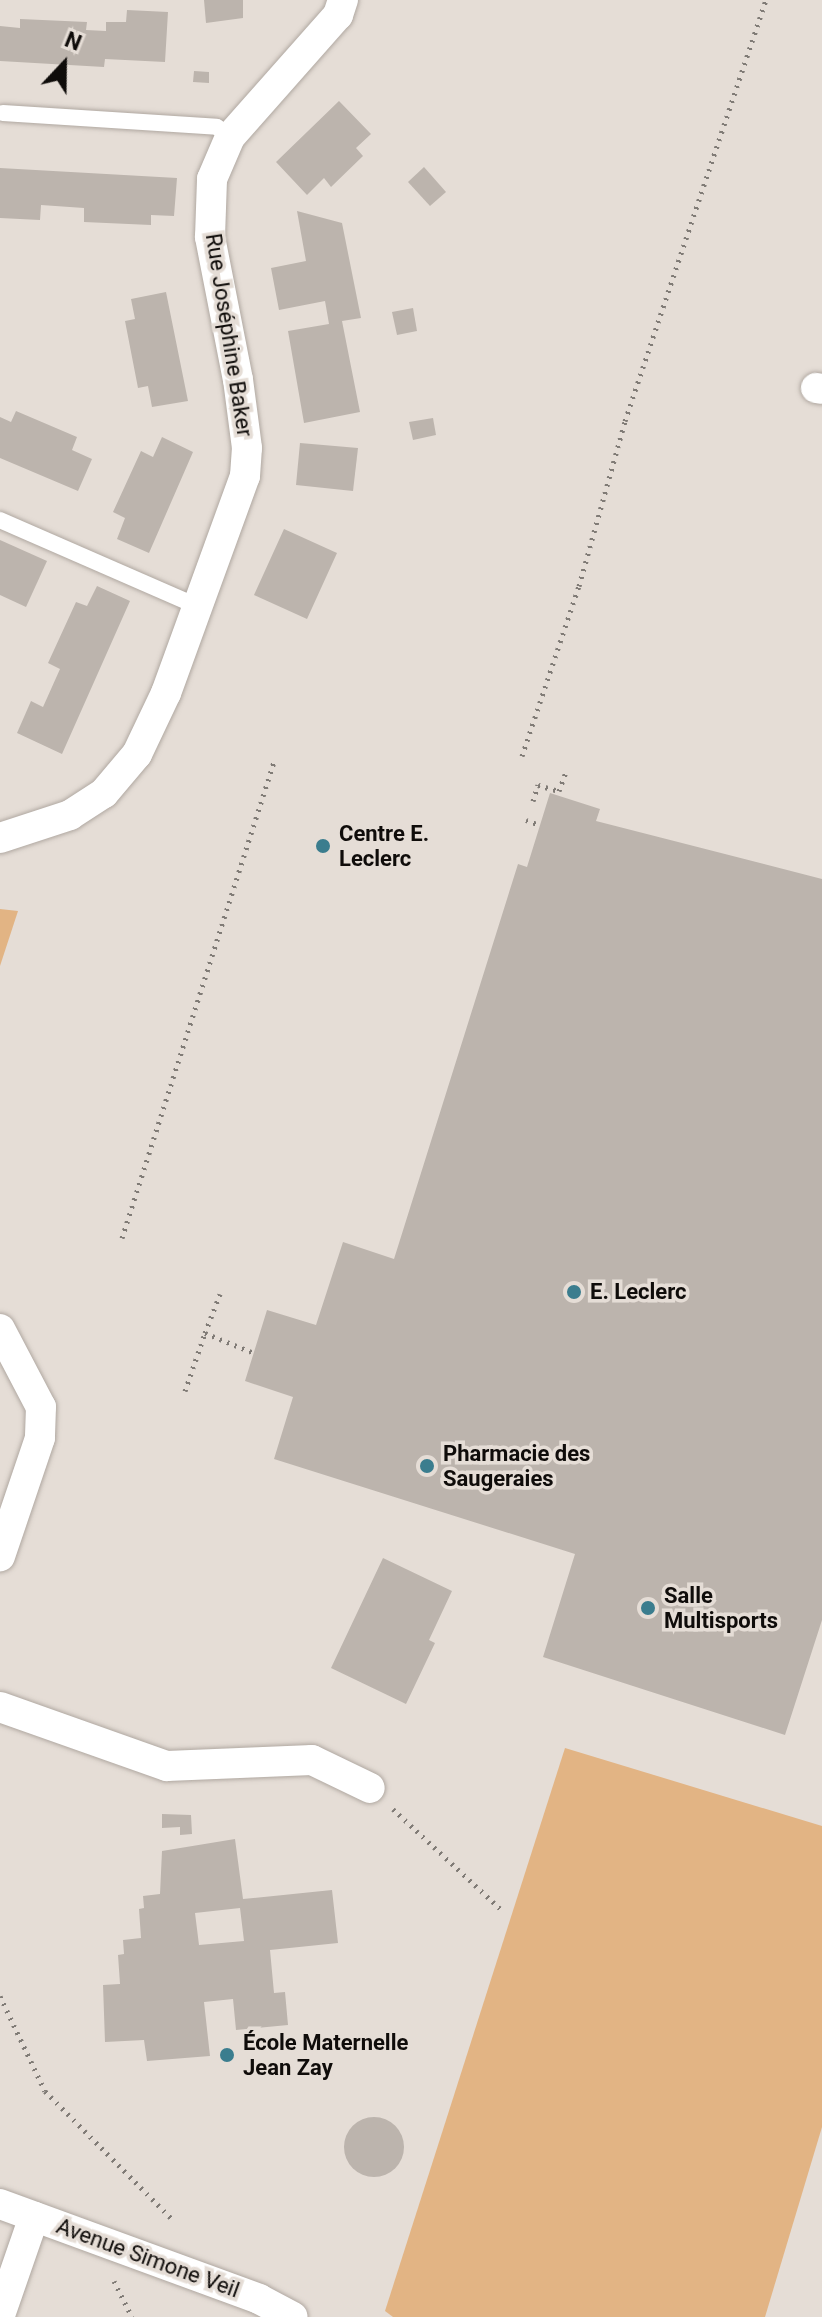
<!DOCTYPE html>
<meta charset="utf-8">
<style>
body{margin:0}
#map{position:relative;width:822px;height:2317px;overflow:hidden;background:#e5ddd6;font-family:Roboto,sans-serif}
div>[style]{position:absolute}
.green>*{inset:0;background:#e2b484}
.building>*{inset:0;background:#bcb4ad}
.round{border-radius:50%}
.path>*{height:5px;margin-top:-2.5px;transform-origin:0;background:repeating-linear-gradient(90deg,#807b76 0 2px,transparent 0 8px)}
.roads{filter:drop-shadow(0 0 2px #b0a8a1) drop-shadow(0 0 2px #b0a8a1)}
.lane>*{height:16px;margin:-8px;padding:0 8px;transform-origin:8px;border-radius:8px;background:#fff}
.street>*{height:30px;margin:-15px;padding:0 15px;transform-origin:15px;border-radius:15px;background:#fff}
.dots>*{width:22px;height:22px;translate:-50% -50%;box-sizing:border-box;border:4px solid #e5ddd6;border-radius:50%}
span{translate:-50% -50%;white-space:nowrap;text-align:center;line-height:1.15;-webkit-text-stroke:7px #e5ddd6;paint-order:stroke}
.street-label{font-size:22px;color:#0f0c0a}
.poi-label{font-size:22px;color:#0f0c0a;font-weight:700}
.left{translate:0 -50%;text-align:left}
.north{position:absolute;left:24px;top:24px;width:80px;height:80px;-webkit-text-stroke:6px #e5ddd6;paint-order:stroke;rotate:22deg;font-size:22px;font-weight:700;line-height:32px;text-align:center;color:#0f0c0a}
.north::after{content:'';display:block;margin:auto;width:28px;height:36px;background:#0f0c0a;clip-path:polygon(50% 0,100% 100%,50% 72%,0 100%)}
</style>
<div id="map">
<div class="green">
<i style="clip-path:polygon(0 909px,18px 911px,0 966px)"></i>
<i style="clip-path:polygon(565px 1748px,822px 1826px,822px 2127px,765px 2317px,393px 2317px,385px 2311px)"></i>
</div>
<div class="building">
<i style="clip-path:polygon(204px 0,243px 0,243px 18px,206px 23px)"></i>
<i style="clip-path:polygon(127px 10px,168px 12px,165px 62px,105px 59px,104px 67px,0 61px,0 26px,20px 28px,20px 19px,87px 22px,86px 30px,106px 31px,106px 22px,126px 22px)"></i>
<i style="clip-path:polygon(194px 71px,209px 72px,209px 83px,193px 82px)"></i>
<i style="clip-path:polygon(339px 101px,371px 134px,356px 148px,363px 156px,331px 187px,324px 178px,307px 195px,276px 162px)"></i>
<i style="clip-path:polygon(424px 167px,446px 192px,430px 206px,408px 182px)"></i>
<i style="clip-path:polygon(0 168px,177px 178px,174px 216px,151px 215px,151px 225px,84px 222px,84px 208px,41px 205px,40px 220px,0 218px)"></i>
<i style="clip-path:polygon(297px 211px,342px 223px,361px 318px,342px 321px,360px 412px,304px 423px,288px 331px,329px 324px,325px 301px,279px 310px,271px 268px,306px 261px)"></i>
<i style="clip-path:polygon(166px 292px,188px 401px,152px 407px,148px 386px,138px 388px,125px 321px,135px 319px,131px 299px)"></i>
<i style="clip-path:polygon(413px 308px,417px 331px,397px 335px,392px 312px)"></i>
<i style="clip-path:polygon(16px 411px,77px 437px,72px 450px,92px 459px,78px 491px,0 458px,0 417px,11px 422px)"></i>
<i style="clip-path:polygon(433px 418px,436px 435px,413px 440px,409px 422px)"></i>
<i style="clip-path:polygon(162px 437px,193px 452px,149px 553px,117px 539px,125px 518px,113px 512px,141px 451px,153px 457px)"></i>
<i style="clip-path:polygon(300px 443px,358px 448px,353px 491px,296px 485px)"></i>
<i style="clip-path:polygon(284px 529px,337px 553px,307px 619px,254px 595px)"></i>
<i style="clip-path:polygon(0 540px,47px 561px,26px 607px,0 595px)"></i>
<i style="clip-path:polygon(97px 586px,130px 601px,62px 754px,17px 733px,31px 701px,43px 707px,60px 669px,48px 663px,76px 602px,87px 606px)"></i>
<i style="clip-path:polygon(550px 793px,600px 809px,596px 821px,822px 879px,822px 1620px,785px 1735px,543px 1657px,575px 1554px,274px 1459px,293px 1397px,245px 1381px,267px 1310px,316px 1325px,343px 1242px,394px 1259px,518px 864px,527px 867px)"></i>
<i style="clip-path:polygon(383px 1558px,452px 1591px,429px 1640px,435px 1643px,406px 1704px,331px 1668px)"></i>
<i style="clip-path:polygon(162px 1814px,191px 1815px,192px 1834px,180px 1835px,180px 1827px,162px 1828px)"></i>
<i style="clip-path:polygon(evenodd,235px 1839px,243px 1899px,332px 1890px,338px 1943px,270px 1950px,274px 1993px,285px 1992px,288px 2025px,236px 2030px,233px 1999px,204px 2002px,210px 2056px,147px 2061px,144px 2040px,105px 2042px,103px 1985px,120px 1984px,118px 1955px,124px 1954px,123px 1940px,141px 1938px,139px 1909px,144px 1908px,143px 1896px,160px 1894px,162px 1851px,235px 1839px,240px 1908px,244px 1941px,199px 1945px,195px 1913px,240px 1908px)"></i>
<i class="round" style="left:344px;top:2117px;width:60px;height:60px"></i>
</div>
<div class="path">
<i style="left:522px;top:756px;width:179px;rotate:-71.5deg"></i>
<i style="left:579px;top:586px;width:171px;rotate:-74.4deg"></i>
<i style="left:625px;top:421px;width:444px;rotate:-71.5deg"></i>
<i style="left:533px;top:801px;width:17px;rotate:-73deg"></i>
<i style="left:538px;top:785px;width:22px;rotate:16deg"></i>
<i style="left:559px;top:791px;width:20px;rotate:-70deg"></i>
<i style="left:526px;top:820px;width:15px;rotate:20deg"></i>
<i style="left:122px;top:1238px;width:499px;rotate:-72.3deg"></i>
<i style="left:205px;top:1333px;width:42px;rotate:-69deg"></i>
<i style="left:185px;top:1391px;width:61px;rotate:-71deg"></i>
<i style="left:205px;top:1333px;width:53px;rotate:22.2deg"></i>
<i style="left:393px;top:1809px;width:151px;rotate:42.9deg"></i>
<i style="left:0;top:1996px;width:105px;rotate:64.7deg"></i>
<i style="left:45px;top:2091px;width:182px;rotate:45.2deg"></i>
<i style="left:114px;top:2281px;width:40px;rotate:63.4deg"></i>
</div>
<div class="roads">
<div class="lane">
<i style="left:3px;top:113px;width:214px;rotate:3.7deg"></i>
<i style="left:217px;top:127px;width:16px;rotate:38deg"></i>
<i style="left:0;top:520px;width:219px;rotate:23.6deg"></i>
</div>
<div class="street">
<i style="left:816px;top:388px;width:6px;rotate:9deg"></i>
<i style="left:0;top:838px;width:74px;rotate:-18.2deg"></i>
<i style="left:70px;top:815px;width:40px;rotate:-32.9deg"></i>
<i style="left:104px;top:793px;width:51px;rotate:-49.8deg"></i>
<i style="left:137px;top:754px;width:68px;rotate:-64.6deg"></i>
<i style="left:166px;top:693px;width:231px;rotate:-70deg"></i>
<i style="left:245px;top:476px;width:28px;rotate:-86deg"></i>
<i style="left:247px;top:448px;width:69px;rotate:-97.5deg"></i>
<i style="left:238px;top:380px;width:146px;rotate:-101.1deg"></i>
<i style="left:210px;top:237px;width:58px;rotate:-88deg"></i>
<i style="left:212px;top:179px;width:46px;rotate:-66.8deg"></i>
<i style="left:230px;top:137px;width:163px;rotate:-48.5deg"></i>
<i style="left:338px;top:15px;width:16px;rotate:-72deg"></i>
<i style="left:0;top:1329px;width:88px;rotate:62.3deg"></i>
<i style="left:41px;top:1407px;width:31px;rotate:92deg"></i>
<i style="left:40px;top:1438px;width:125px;rotate:108.7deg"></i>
<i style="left:0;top:1707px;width:177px;rotate:19.5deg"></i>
<i style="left:167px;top:1766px;width:145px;rotate:-2.4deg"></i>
<i style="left:312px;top:1760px;width:64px;rotate:25.8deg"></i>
<i style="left:0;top:2204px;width:276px;rotate:20.1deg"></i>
<i style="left:259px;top:2299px;width:38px;rotate:28deg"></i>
<i style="left:0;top:2315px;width:104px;rotate:-70.9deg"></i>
</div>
</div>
<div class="dots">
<i style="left:323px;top:846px;background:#3b7d8e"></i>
<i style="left:574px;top:1292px;background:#3b7d8e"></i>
<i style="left:427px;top:1466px;background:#3b7d8e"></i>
<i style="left:648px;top:1608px;background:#3b7d8e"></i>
<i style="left:227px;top:2055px;background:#3b7d8e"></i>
</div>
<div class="street-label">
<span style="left:229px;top:335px;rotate:81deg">Rue Joséphine Baker</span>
<span style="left:148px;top:2258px;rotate:20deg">Avenue Simone Veil</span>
</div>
<div class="poi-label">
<span class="left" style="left:339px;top:846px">Centre E.<br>Leclerc</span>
<span class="left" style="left:590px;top:1292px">E. Leclerc</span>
<span class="left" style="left:443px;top:1466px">Pharmacie des<br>Saugeraies</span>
<span class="left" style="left:664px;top:1608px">Salle<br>Multisports</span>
<span class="left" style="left:243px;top:2055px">École Maternelle<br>Jean Zay</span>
</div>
<div class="north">N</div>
</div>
